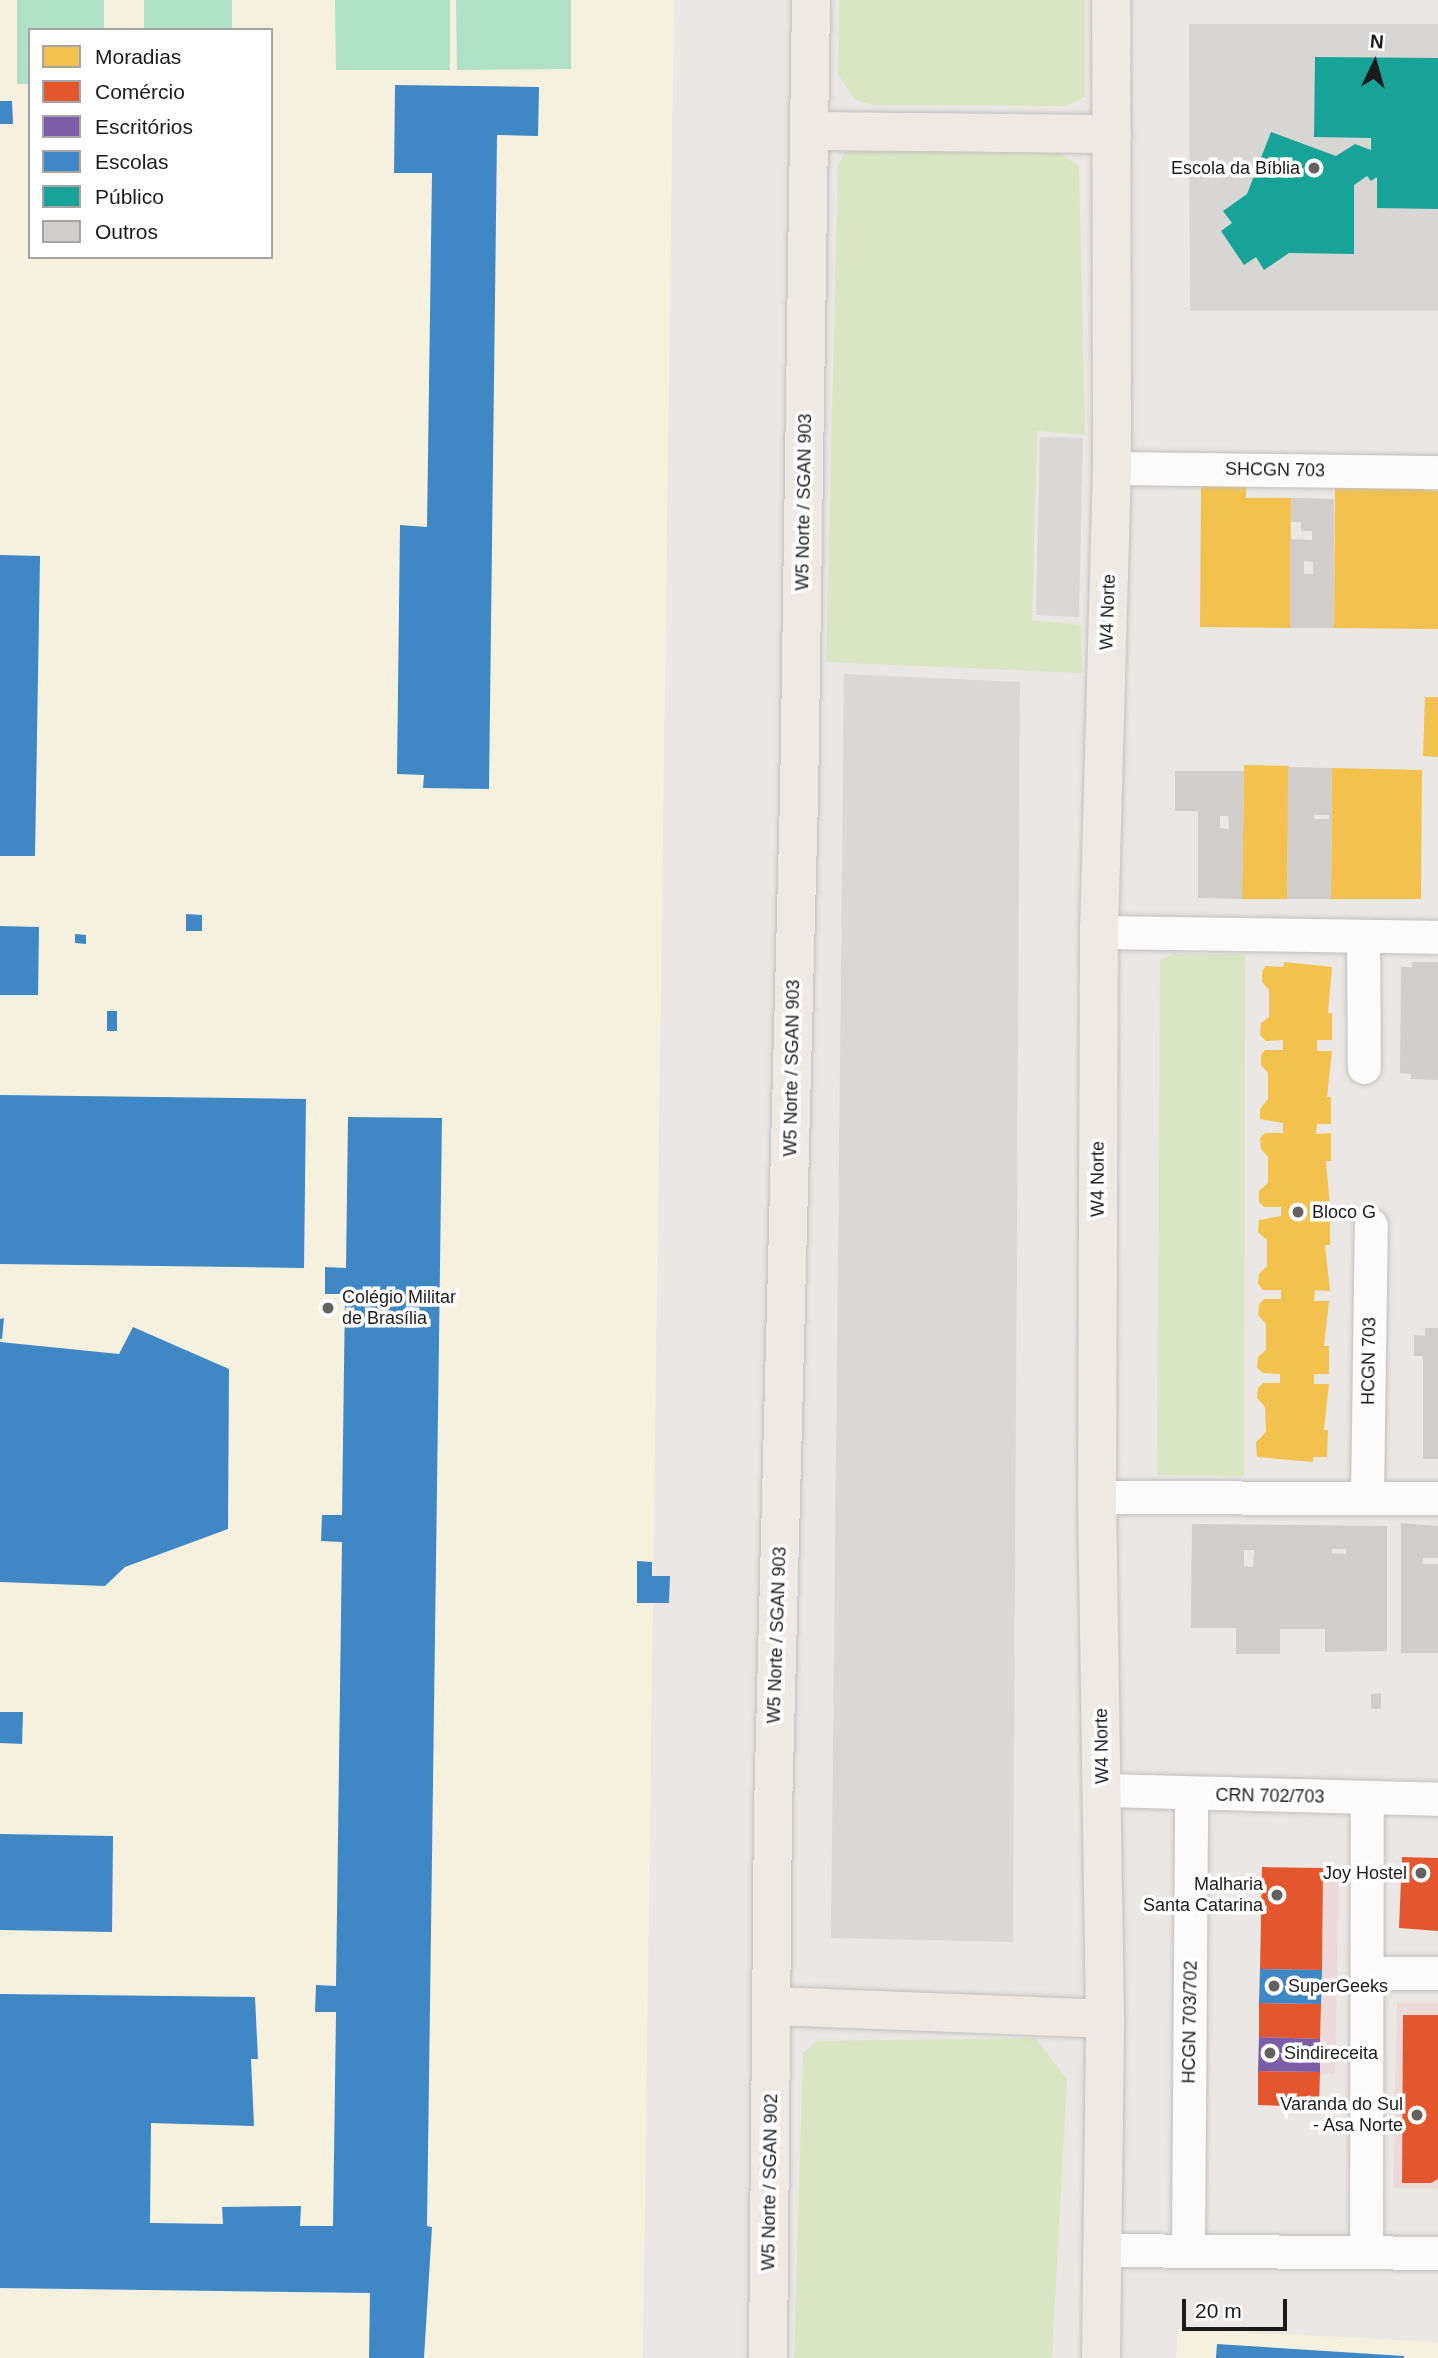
<!DOCTYPE html>
<meta charset="utf-8">
<style>
body{margin:0}
#map{position:relative;width:1438px;height:2358px;overflow:hidden;background:#eae7e4;font-family:Helvetica,sans-serif}
div>[style]{position:absolute}
.commercial>*{inset:0;background:#ecdada}
.education>*{inset:0;background:#f5f1de}
.religious>*{inset:0;background:#d8d6d5}
.grass>*{inset:0;background:#dae6c3}
.pitch>*{inset:0;background:#b0e0c6}
.parking>*{inset:0;background:#dad8d7}
.homes>*{inset:0;background:#f2c14e}
.shops>*{inset:0;background:#e4572e}
.offices>*{inset:0;background:#7b5ea7}
.schools>*{inset:0;background:#3f88c5}
.public>*{inset:0;background:#17a398}
.building>*{inset:0;background:#d1cdcb}
.roads{filter:drop-shadow(0 0 2px #c1bfbe) drop-shadow(0 0 2px #c1bfbe)}
.minor>*{height:33px;margin:-16.5px;padding:0 16.5px;transform-origin:16.5px;border-radius:16.5px;background:#fcfbfb}
.major>*{height:38px;margin:-19px;padding:0 19px;transform-origin:19px;border-radius:19px;background:#efe9e3}
.dots>*{width:19px;height:19px;translate:-50% -50%;box-sizing:border-box;border:4px solid #fff;border-radius:50%}
span{translate:-50% -50%;white-space:nowrap;text-align:center;line-height:1.15;-webkit-text-stroke:7px #fff;paint-order:stroke}
.poi-label{font-size:18px;color:#1b1b1b}
.right{translate:-100% -50%;text-align:right}
.left{translate:0 -50%;text-align:left}
.street-label{font-size:18px;color:#1b1b1b}
.legend{position:absolute;left:28px;top:28px;width:245px;height:231px;box-sizing:border-box;background:#fff;border:2px solid #a4a4a4;margin:0;padding:9px 12px;list-style:none;font-size:21px;color:#1b1b1b}
.legend li{display:flex;align-items:center;gap:14px;height:35px}
.legend b{width:35px;border:2px solid #a4a4a4}
.north{position:absolute;left:1340px;top:28px;width:70px;height:70px;-webkit-text-stroke:5px #fff;paint-order:stroke;rotate:5deg;font-size:19px;font-weight:700;line-height:28px;text-align:center;color:#1b1b1b}
.north::after{content:'';display:block;margin:auto;width:24px;height:32px;background:#1b1b1b;clip-path:polygon(50% 0,100% 100%,50% 72%,0 100%)}
.scale{position:absolute;left:1182px;top:2299px;width:105px;height:32px;box-sizing:border-box;border:4px solid #1b1b1b;border-top:0;padding-left:9px;font-size:21px;line-height:24px;white-space:nowrap;color:#1b1b1b;-webkit-text-stroke:5px #fff;paint-order:stroke}
</style>
<div id="map">
<div class="commercial">
<i style="clip-path:polygon(1266px 1868px,1339px 1869px,1335px 2074px,1261px 2072px)"></i>
<i style="clip-path:polygon(1397px 2003px,1438px 2003px,1438px 2189px,1393px 2188px)"></i>
</div>
<div class="education">
<i style="clip-path:polygon(evenodd,0 0,674px 0,643px 2358px,0 2358px,0 0,30px 30px,271px 30px,271px 257px,30px 257px,30px 30px)"></i>
<i style="clip-path:polygon(1178px 2329px,1438px 2342px,1438px 2358px,1176px 2358px)"></i>
</div>
<div class="religious">
<i style="clip-path:polygon(1189px 24px,1438px 24px,1438px 311px,1190px 311px)"></i>
</div>
<div class="grass">
<i style="clip-path:polygon(839px 0,1085px 0,1085px 97px,1065px 106px,873px 105px,856px 100px,838px 75px)"></i>
<i style="clip-path:polygon(1052px 148px,1079px 166px,1085px 435px,1037px 431px,1032px 620px,1081px 625px,1082px 673px,826px 662px,838px 165px,847px 149px)"></i>
<i style="clip-path:polygon(1174px 954px,1245px 954px,1244px 1476px,1157px 1475px,1160px 960px)"></i>
<i style="clip-path:polygon(1035px 2038px,1067px 2079px,1052px 2358px,794px 2358px,803px 2053px,817px 2041px)"></i>
</div>
<div class="pitch">
<i style="clip-path:polygon(17px 0,104px 0,104px 30px,30px 30px,30px 84px,17px 84px)"></i>
<i style="clip-path:polygon(144px 0,232px 0,232px 30px,144px 30px)"></i>
<i style="clip-path:polygon(335px 0,450px 0,450px 70px,336px 70px)"></i>
<i style="clip-path:polygon(456px 0,571px 0,571px 69px,457px 70px)"></i>
</div>
<div class="parking">
<i style="clip-path:polygon(1040px 437px,1083px 438px,1079px 617px,1036px 615px)"></i>
<i style="clip-path:polygon(844px 674px,1020px 682px,1013px 1942px,831px 1938px)"></i>
</div>
<div class="homes">
<i style="clip-path:polygon(1201px 483px,1246px 483px,1246px 498px,1291px 498px,1290px 628px,1200px 627px)"></i>
<i style="clip-path:polygon(1424px 486px,1424px 490px,1438px 491px,1438px 629px,1334px 628px,1335px 487px)"></i>
<i style="clip-path:polygon(1425px 697px,1438px 697px,1438px 757px,1423px 756px)"></i>
<i style="clip-path:polygon(1244px 765px,1289px 766px,1287px 899px,1242px 899px)"></i>
<i style="clip-path:polygon(1332px 768px,1422px 770px,1421px 899px,1331px 899px)"></i>
<i style="clip-path:polygon(1284px 962px,1332px 967px,1328px 1013px,1332px 1013px,1332px 1040px,1317px 1040px,1317px 1051px,1332px 1051px,1327px 1097px,1331px 1097px,1331px 1124px,1317px 1124px,1316px 1134px,1331px 1133px,1331px 1161px,1326px 1161px,1330px 1207px,1316px 1207px,1315px 1218px,1330px 1217px,1330px 1245px,1325px 1245px,1330px 1291px,1315px 1290px,1314px 1301px,1329px 1301px,1324px 1346px,1329px 1346px,1329px 1374px,1314px 1374px,1314px 1384px,1329px 1384px,1324px 1430px,1328px 1430px,1327px 1457px,1313px 1457px,1313px 1462px,1257px 1457px,1256px 1442px,1266px 1432px,1265px 1407px,1257px 1398px,1258px 1388px,1263px 1383px,1280px 1383px,1280px 1374px,1263px 1373px,1257px 1368px,1258px 1357px,1266px 1350px,1266px 1324px,1258px 1315px,1259px 1304px,1264px 1299px,1281px 1299px,1281px 1290px,1263px 1290px,1258px 1284px,1259px 1274px,1267px 1266px,1267px 1240px,1258px 1232px,1259px 1220px,1281px 1216px,1281px 1207px,1264px 1207px,1259px 1202px,1259px 1191px,1268px 1183px,1268px 1157px,1261px 1149px,1260px 1138px,1265px 1133px,1283px 1133px,1283px 1123px,1260px 1119px,1260px 1109px,1268px 1099px,1268px 1073px,1261px 1065px,1261px 1055px,1265px 1050px,1283px 1050px,1283px 1040px,1266px 1041px,1260px 1035px,1261px 1023px,1269px 1017px,1269px 990px,1262px 982px,1262px 971px,1266px 966px,1283px 967px)"></i>
</div>
<div class="shops">
<i style="clip-path:polygon(1402px 1857px,1438px 1858px,1438px 1931px,1399px 1928px)"></i>
<i style="clip-path:polygon(1262px 1867px,1323px 1868px,1322px 1970px,1260px 1969px)"></i>
<i style="clip-path:polygon(1259px 2003px,1321px 2004px,1320px 2039px,1259px 2037px)"></i>
<i style="clip-path:polygon(1403px 2015px,1438px 2015px,1438px 2179px,1431px 2183px,1402px 2183px)"></i>
<i style="clip-path:polygon(1258px 2071px,1320px 2072px,1319px 2107px,1258px 2105px)"></i>
</div>
<div class="offices">
<i style="clip-path:polygon(1259px 2037px,1320px 2039px,1320px 2072px,1258px 2071px)"></i>
</div>
<div class="schools">
<i style="clip-path:polygon(395px 85px,539px 87px,538px 136px,497px 135px,489px 789px,423px 788px,424px 775px,397px 774px,400px 525px,427px 527px,432px 173px,394px 173px)"></i>
<i style="clip-path:polygon(0 101px,12px 101px,13px 124px,0 124px)"></i>
<i style="clip-path:polygon(0 555px,40px 556px,35px 856px,0 856px)"></i>
<i style="clip-path:polygon(186px 914px,202px 915px,202px 931px,186px 931px)"></i>
<i style="clip-path:polygon(0 926px,39px 927px,38px 995px,0 995px)"></i>
<i style="clip-path:polygon(75px 934px,86px 935px,86px 944px,75px 943px)"></i>
<i style="clip-path:polygon(107px 1011px,117px 1011px,117px 1031px,107px 1031px)"></i>
<i style="clip-path:polygon(0 1095px,306px 1099px,304px 1268px,0 1264px)"></i>
<i style="clip-path:polygon(348px 1117px,442px 1118px,427px 2226px,432px 2227px,424px 2358px,369px 2358px,370px 2293px,0 2288px,0 1994px,255px 1997px,258px 2059px,251px 2059px,254px 2126px,151px 2123px,150px 2223px,223px 2224px,222px 2207px,301px 2206px,300px 2226px,333px 2226px,336px 2012px,315px 2012px,316px 1985px,336px 1986px,342px 1542px,321px 1541px,322px 1515px,342px 1515px,345px 1294px,325px 1294px,325px 1267px,346px 1268px)"></i>
<i style="clip-path:polygon(4px 1318px,2px 1339px,0 1339px,0 1319px)"></i>
<i style="clip-path:polygon(133px 1327px,229px 1369px,228px 1529px,125px 1567px,105px 1586px,0 1582px,0 1342px,119px 1354px)"></i>
<i style="clip-path:polygon(637px 1561px,652px 1562px,652px 1576px,670px 1576px,669px 1603px,637px 1603px)"></i>
<i style="clip-path:polygon(0 1712px,23px 1712px,22px 1744px,0 1743px)"></i>
<i style="clip-path:polygon(0 1834px,113px 1836px,112px 1932px,0 1930px)"></i>
<i style="clip-path:polygon(1260px 1969px,1322px 1970px,1321px 2004px,1259px 2003px)"></i>
<i style="clip-path:polygon(1217px 2344px,1404px 2356px,1404px 2358px,1216px 2358px)"></i>
</div>
<div class="public">
<i style="clip-path:polygon(1315px 57px,1438px 58px,1438px 209px,1377px 208px,1377px 177px,1371px 181px,1367px 176px,1354px 185px,1354px 254px,1289px 253px,1264px 270px,1256px 257px,1244px 265px,1221px 231px,1232px 223px,1223px 211px,1247px 194px,1271px 132px,1336px 156px,1355px 144px,1371px 150px,1371px 138px,1314px 137px)"></i>
</div>
<div class="building">
<i style="clip-path:polygon(evenodd,1291px 498px,1334px 499px,1334px 628px,1290px 628px,1290px 539px,1312px 540px,1312px 531px,1301px 531px,1301px 522px,1291px 522px,1291px 498px,1304px 561px,1313px 562px,1313px 574px,1304px 574px,1304px 561px)"></i>
<i style="clip-path:polygon(evenodd,1288px 767px,1332px 768px,1331px 899px,1287px 899px,1288px 767px,1314px 815px,1329px 815px,1329px 819px,1314px 819px,1314px 815px)"></i>
<i style="clip-path:polygon(evenodd,1175px 771px,1244px 771px,1242px 899px,1198px 898px,1198px 811px,1175px 811px,1175px 771px,1220px 816px,1228px 816px,1229px 829px,1220px 828px,1220px 816px)"></i>
<i style="clip-path:polygon(1412px 962px,1438px 962px,1438px 1080px,1411px 1079px,1411px 1074px,1400px 1073px,1401px 967px,1412px 967px)"></i>
<i style="clip-path:polygon(1425px 1328px,1438px 1328px,1438px 1459px,1423px 1459px,1423px 1356px,1414px 1356px,1414px 1335px,1425px 1336px)"></i>
<i style="clip-path:polygon(1401px 1523px,1438px 1526px,1438px 1558px,1423px 1558px,1423px 1564px,1438px 1564px,1438px 1653px,1401px 1653px)"></i>
<i style="clip-path:polygon(evenodd,1192px 1524px,1387px 1526px,1387px 1651px,1325px 1652px,1325px 1629px,1280px 1629px,1280px 1654px,1236px 1654px,1236px 1628px,1191px 1628px,1192px 1524px,1332px 1549px,1346px 1549px,1346px 1554px,1332px 1553px,1332px 1549px,1192px 1524px,1244px 1550px,1254px 1550px,1253px 1567px,1244px 1566px,1244px 1550px)"></i>
<i style="clip-path:polygon(1381px 1693px,1381px 1709px,1371px 1709px,1371px 1694px)"></i>
</div>
<div class="roads">
<div class="minor">
<i style="left:1112px;top:468px;width:326px;rotate:0.7deg"></i>
<i style="left:1099px;top:932px;width:339px;rotate:0.8deg"></i>
<i style="left:1363px;top:937px;width:130px;rotate:89.6deg"></i>
<i style="left:1097px;top:1497px;width:341px;rotate:0.2deg"></i>
<i style="left:1367px;top:1497px;width:272px;rotate:-89.2deg"></i>
<i style="left:1103px;top:1790px;width:335px;rotate:1.5deg"></i>
<i style="left:1368px;top:1973px;width:70px"></i>
<i style="left:1105px;top:2250px;width:333px;rotate:0.5deg"></i>
<i style="left:1188px;top:2250px;width:456px;rotate:-89.6deg"></i>
<i style="left:1366px;top:2252px;width:454px;rotate:-89.9deg"></i>
</div>
<div class="major">
<i style="left:810px;top:131px;width:302px;rotate:0.6deg"></i>
<i style="left:773px;top:2006px;width:332px;rotate:2.2deg"></i>
<i style="left:768px;top:2358px;width:547px;rotate:-89.48deg"></i>
<i style="left:773px;top:1811px;width:1011px;rotate:-88.53deg"></i>
<i style="left:799px;top:800px;width:800px;rotate:-89.14deg"></i>
<i style="left:1101px;top:2358px;width:339px;rotate:-89.3deg"></i>
<i style="left:1105px;top:2019px;width:522px;rotate:-90.88deg"></i>
<i style="left:1097px;top:1497px;width:565px;rotate:-89.8deg"></i>
<i style="left:1099px;top:932px;width:464px;rotate:-88.4deg"></i>
<i style="left:1112px;top:468px;width:468px;rotate:-90.1deg"></i>
</div>
</div>
<div class="dots">
<i style="left:1314px;top:168px;background:#636261"></i>
<i style="left:1298px;top:1212px;background:#636261"></i>
<i style="left:328px;top:1308px;background:#636261"></i>
<i style="left:1421px;top:1873px;background:#636261"></i>
<i style="left:1277px;top:1895px;background:#636261"></i>
<i style="left:1274px;top:1986px;background:#636261"></i>
<i style="left:1270px;top:2053px;background:#636261"></i>
<i style="left:1417px;top:2115px;background:#636261"></i>
</div>
<div class="poi-label">
<span class="right" style="left:1300px;top:168px">Escola da Bíblia</span>
<span class="left" style="left:1312px;top:1212px">Bloco G</span>
<span class="left" style="left:342px;top:1308px">Colégio Militar<br>de Brasília</span>
<span class="right" style="left:1407px;top:1873px">Joy Hostel</span>
<span class="right" style="left:1263px;top:1895px">Malharia<br>Santa Catarina</span>
<span class="left" style="left:1288px;top:1986px">SuperGeeks</span>
<span class="left" style="left:1284px;top:2053px">Sindireceita</span>
<span class="right" style="left:1403px;top:2115px">Varanda do Sul<br>- Asa Norte</span>
</div>
<div class="street-label">
<span style="left:1275px;top:470px;rotate:1deg">SHCGN 703</span>
<span style="left:804px;top:502px;rotate:-89deg">W5 Norte / SGAN 903</span>
<span style="left:1108px;top:612px;rotate:-88deg">W4 Norte</span>
<span style="left:792px;top:1068px;rotate:-89deg">W5 Norte / SGAN 903</span>
<span style="left:1098px;top:1179px;rotate:-90deg">W4 Norte</span>
<span style="left:1369px;top:1361px;rotate:-89deg">HCGN 703</span>
<span style="left:777px;top:1635px;rotate:-88deg">W5 Norte / SGAN 903</span>
<span style="left:1102px;top:1746px;rotate:-91deg">W4 Norte</span>
<span style="left:1270px;top:1796px;rotate:1deg">CRN 702/703</span>
<span style="left:1190px;top:2022px;rotate:-89deg">HCGN 703/702</span>
<span style="left:770px;top:2182px;rotate:-89deg">W5 Norte / SGAN 902</span>
</div>
<ul class="legend">
<li><b style="height:19px;background:#f2c14e"></b>Moradias</li>
<li><b style="height:19px;background:#e4572e"></b>Comércio</li>
<li><b style="height:19px;background:#7b5ea7"></b>Escritórios</li>
<li><b style="height:19px;background:#3f88c5"></b>Escolas</li>
<li><b style="height:19px;background:#17a398"></b>Público</li>
<li><b style="height:19px;background:#d1cdcb"></b>Outros</li>
</ul>
<div class="north">N</div>
<div class="scale">20 m</div>
</div>
